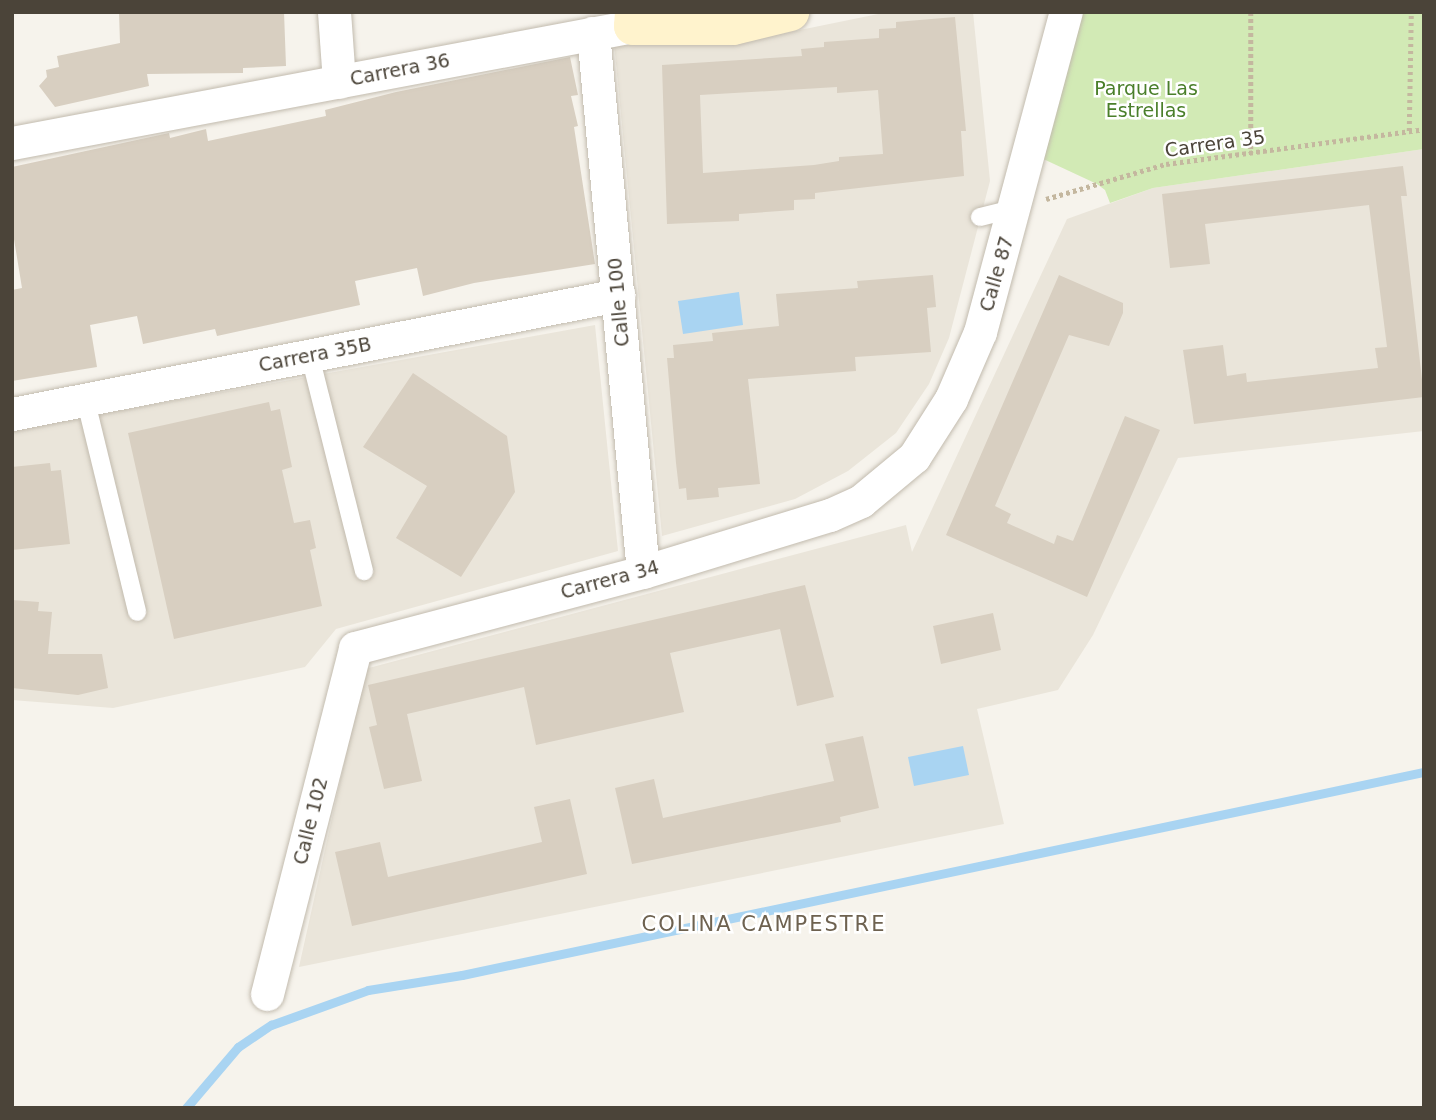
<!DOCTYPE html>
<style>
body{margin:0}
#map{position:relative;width:1436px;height:1120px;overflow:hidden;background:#f6f3ec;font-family:"DejaVu Sans",sans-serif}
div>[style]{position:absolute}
.residential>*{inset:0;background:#eae5da}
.green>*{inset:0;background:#d2eab5}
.water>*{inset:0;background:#a9d4f2}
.stream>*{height:9px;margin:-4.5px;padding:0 4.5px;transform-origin:4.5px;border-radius:4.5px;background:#a9d4f2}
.building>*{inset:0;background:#d8cfc1}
.path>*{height:4.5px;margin-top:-2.25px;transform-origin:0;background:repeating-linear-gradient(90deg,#c4b79f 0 3.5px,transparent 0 7px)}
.roads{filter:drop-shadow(0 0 2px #c2bbae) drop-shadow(0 0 2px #c2bbae)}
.lane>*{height:18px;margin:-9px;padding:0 9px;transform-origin:9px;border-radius:9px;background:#fff}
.street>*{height:33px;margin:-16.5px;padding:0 16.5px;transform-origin:16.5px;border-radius:16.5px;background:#fff}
.secondary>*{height:38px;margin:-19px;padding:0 19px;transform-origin:19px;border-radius:19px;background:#fff3cd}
span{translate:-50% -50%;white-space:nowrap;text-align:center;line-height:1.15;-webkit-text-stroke:5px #fff;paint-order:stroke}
.street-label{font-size:19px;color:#4b4439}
.park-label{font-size:19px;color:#4a7f2a}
.neighbourhood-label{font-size:21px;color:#6e6250;letter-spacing:2px}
.frame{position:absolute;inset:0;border:14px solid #4b4439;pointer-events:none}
</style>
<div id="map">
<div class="residential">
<i style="clip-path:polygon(888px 12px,973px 12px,990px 181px,949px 338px,929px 384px,896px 433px,848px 471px,795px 499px,662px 536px,614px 43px,737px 43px)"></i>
<i style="clip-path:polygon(1424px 149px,1424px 431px,1178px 458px,1093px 635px,1058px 690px,977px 709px,1004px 824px,299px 967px,365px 669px,906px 525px,912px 552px,1067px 219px,1153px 188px)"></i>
<i style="clip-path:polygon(595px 325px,618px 551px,336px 629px,305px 667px,113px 708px,12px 700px,12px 430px)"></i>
</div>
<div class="green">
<i style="clip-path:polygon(1079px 12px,1424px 12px,1424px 149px,1153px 188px,1110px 203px,1105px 190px,1097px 184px,1039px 157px)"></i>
</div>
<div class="water">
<i style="clip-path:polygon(739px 292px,743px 325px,683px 334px,678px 301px)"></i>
<i style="clip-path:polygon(963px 746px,969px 775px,914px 786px,908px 757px)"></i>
</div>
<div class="stream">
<i style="left:186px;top:1108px;width:80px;rotate:-49.6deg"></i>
<i style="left:238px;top:1047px;width:40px;rotate:-34deg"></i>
<i style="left:271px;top:1025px;width:103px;rotate:-19.8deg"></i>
<i style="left:368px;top:990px;width:95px;rotate:-9.1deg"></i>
<i style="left:462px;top:975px;width:983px;rotate:-11.92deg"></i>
</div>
<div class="building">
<i style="clip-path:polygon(119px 12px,284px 12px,286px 66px,243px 68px,243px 73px,147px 74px,149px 86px,55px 107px,39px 86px,47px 77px,46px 70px,59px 67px,57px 56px,120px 43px)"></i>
<i style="clip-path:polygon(evenodd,955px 17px,966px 131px,961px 131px,964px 176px,815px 193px,815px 199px,794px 200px,794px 210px,739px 214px,739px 221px,667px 224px,662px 65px,802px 56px,801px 49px,824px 47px,824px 42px,879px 38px,879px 29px,896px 28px,896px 22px,955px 17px,837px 87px,837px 93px,878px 90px,883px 154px,839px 157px,839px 161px,814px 165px,703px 173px,700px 95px,837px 87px)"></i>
<i style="clip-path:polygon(570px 57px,578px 95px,571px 96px,578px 126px,574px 127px,595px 264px,474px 283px,423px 296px,417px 268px,355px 281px,360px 305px,217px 336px,215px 329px,143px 344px,137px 316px,90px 325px,97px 367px,12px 381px,12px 290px,22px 288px,12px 227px,12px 167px,169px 133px,170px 138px,206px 129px,208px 141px,326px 116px,325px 110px,396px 92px)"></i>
<i style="clip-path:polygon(1403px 166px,1407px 196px,1401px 196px,1424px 397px,1194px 424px,1183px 350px,1223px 345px,1227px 376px,1246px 373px,1247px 382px,1378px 368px,1375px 348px,1387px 347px,1369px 205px,1205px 224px,1210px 264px,1170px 268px,1162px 194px)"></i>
<i style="clip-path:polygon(933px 275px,936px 307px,927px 308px,931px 352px,855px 357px,856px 371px,748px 379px,760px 484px,718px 488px,719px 497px,687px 500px,686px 488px,679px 489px,676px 463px,667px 358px,674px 358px,673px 345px,713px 341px,712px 333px,779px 326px,776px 294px,858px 288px,857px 281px)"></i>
<i style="clip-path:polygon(1059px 275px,1123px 303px,1123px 313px,1109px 346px,1069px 335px,995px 506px,1011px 514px,1007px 523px,1054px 544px,1057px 535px,1073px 541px,1125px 416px,1160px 430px,1087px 597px,946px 535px)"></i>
<i style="clip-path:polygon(413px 373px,507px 436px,515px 492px,461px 577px,396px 538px,427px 486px,363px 447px)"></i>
<i style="clip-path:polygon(269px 402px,271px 411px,280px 409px,292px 467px,282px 470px,294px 523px,310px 520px,316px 548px,310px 550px,322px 606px,174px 639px,128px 433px)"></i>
<i style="clip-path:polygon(50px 463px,51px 471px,61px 470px,70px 544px,12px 550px,12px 467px)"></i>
<i style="clip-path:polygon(805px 585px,834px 697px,797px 706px,780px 629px,670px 653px,684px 712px,536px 745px,524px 687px,407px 714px,422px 781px,384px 789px,369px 727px,377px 725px,368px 685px)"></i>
<i style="clip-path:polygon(12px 600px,39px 602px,38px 611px,52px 612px,48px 654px,102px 654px,108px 688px,78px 695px,12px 688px)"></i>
<i style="clip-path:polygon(993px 613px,1001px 650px,941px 664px,933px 626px)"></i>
<i style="clip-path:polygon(863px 736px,879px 808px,840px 817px,841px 822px,632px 864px,615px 788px,654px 779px,663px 818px,834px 781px,825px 744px)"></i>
<i style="clip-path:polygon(570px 799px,587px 874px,352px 926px,335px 852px,380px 842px,388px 877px,459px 861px,542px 842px,534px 807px)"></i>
</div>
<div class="path">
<i style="left:1251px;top:12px;width:141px;rotate:90deg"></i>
<i style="left:1409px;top:131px;width:119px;rotate:-89deg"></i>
<i style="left:1046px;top:199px;width:125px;rotate:-16.3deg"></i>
<i style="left:1166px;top:164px;width:260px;rotate:-7.7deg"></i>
</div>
<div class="roads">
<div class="lane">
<i style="left:980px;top:217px;width:36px;rotate:-14deg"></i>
<i style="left:310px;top:356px;width:222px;rotate:75.9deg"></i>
<i style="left:86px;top:402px;width:216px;rotate:76.3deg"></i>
</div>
<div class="street">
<i style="left:334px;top:12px;width:70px;rotate:85.9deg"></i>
<i style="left:593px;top:33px;width:541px;rotate:84.7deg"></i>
<i style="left:12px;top:143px;width:632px;rotate:-10.67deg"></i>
<i style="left:12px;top:414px;width:618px;rotate:-11.11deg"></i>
<i style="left:267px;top:994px;width:357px;rotate:-75.7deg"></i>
<i style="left:355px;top:648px;width:298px;rotate:-14.8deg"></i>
<i style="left:643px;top:572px;width:195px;rotate:-17deg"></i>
<i style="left:830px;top:515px;width:34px;rotate:-24deg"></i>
<i style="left:861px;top:501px;width:69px;rotate:-39.7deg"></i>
<i style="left:914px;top:457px;width:69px;rotate:-57.5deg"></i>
<i style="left:951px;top:399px;width:73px;rotate:-66.6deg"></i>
<i style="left:980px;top:332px;width:331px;rotate:-75deg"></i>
</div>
<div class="secondary">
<i style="left:634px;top:12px;width:14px;rotate:94deg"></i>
<i style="left:633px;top:26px;width:100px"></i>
<i style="left:733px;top:26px;width:59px;rotate:-13.8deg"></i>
</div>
</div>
<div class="street-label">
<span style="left:400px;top:70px;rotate:-11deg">Carrera 36</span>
<span style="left:1215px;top:144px;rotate:-8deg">Carrera 35</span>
<span style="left:997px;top:274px;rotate:-74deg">Calle 87</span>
<span style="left:619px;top:302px;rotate:-95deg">Calle 100</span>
<span style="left:315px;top:355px;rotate:-11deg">Carrera 35B</span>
<span style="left:610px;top:580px;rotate:-15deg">Carrera 34</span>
<span style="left:311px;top:821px;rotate:-76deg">Calle 102</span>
</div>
<div class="park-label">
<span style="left:1146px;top:100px">Parque Las<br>Estrellas</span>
</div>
<div class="neighbourhood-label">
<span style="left:764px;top:924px">COLINA CAMPESTRE</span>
</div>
<div class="frame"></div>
</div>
